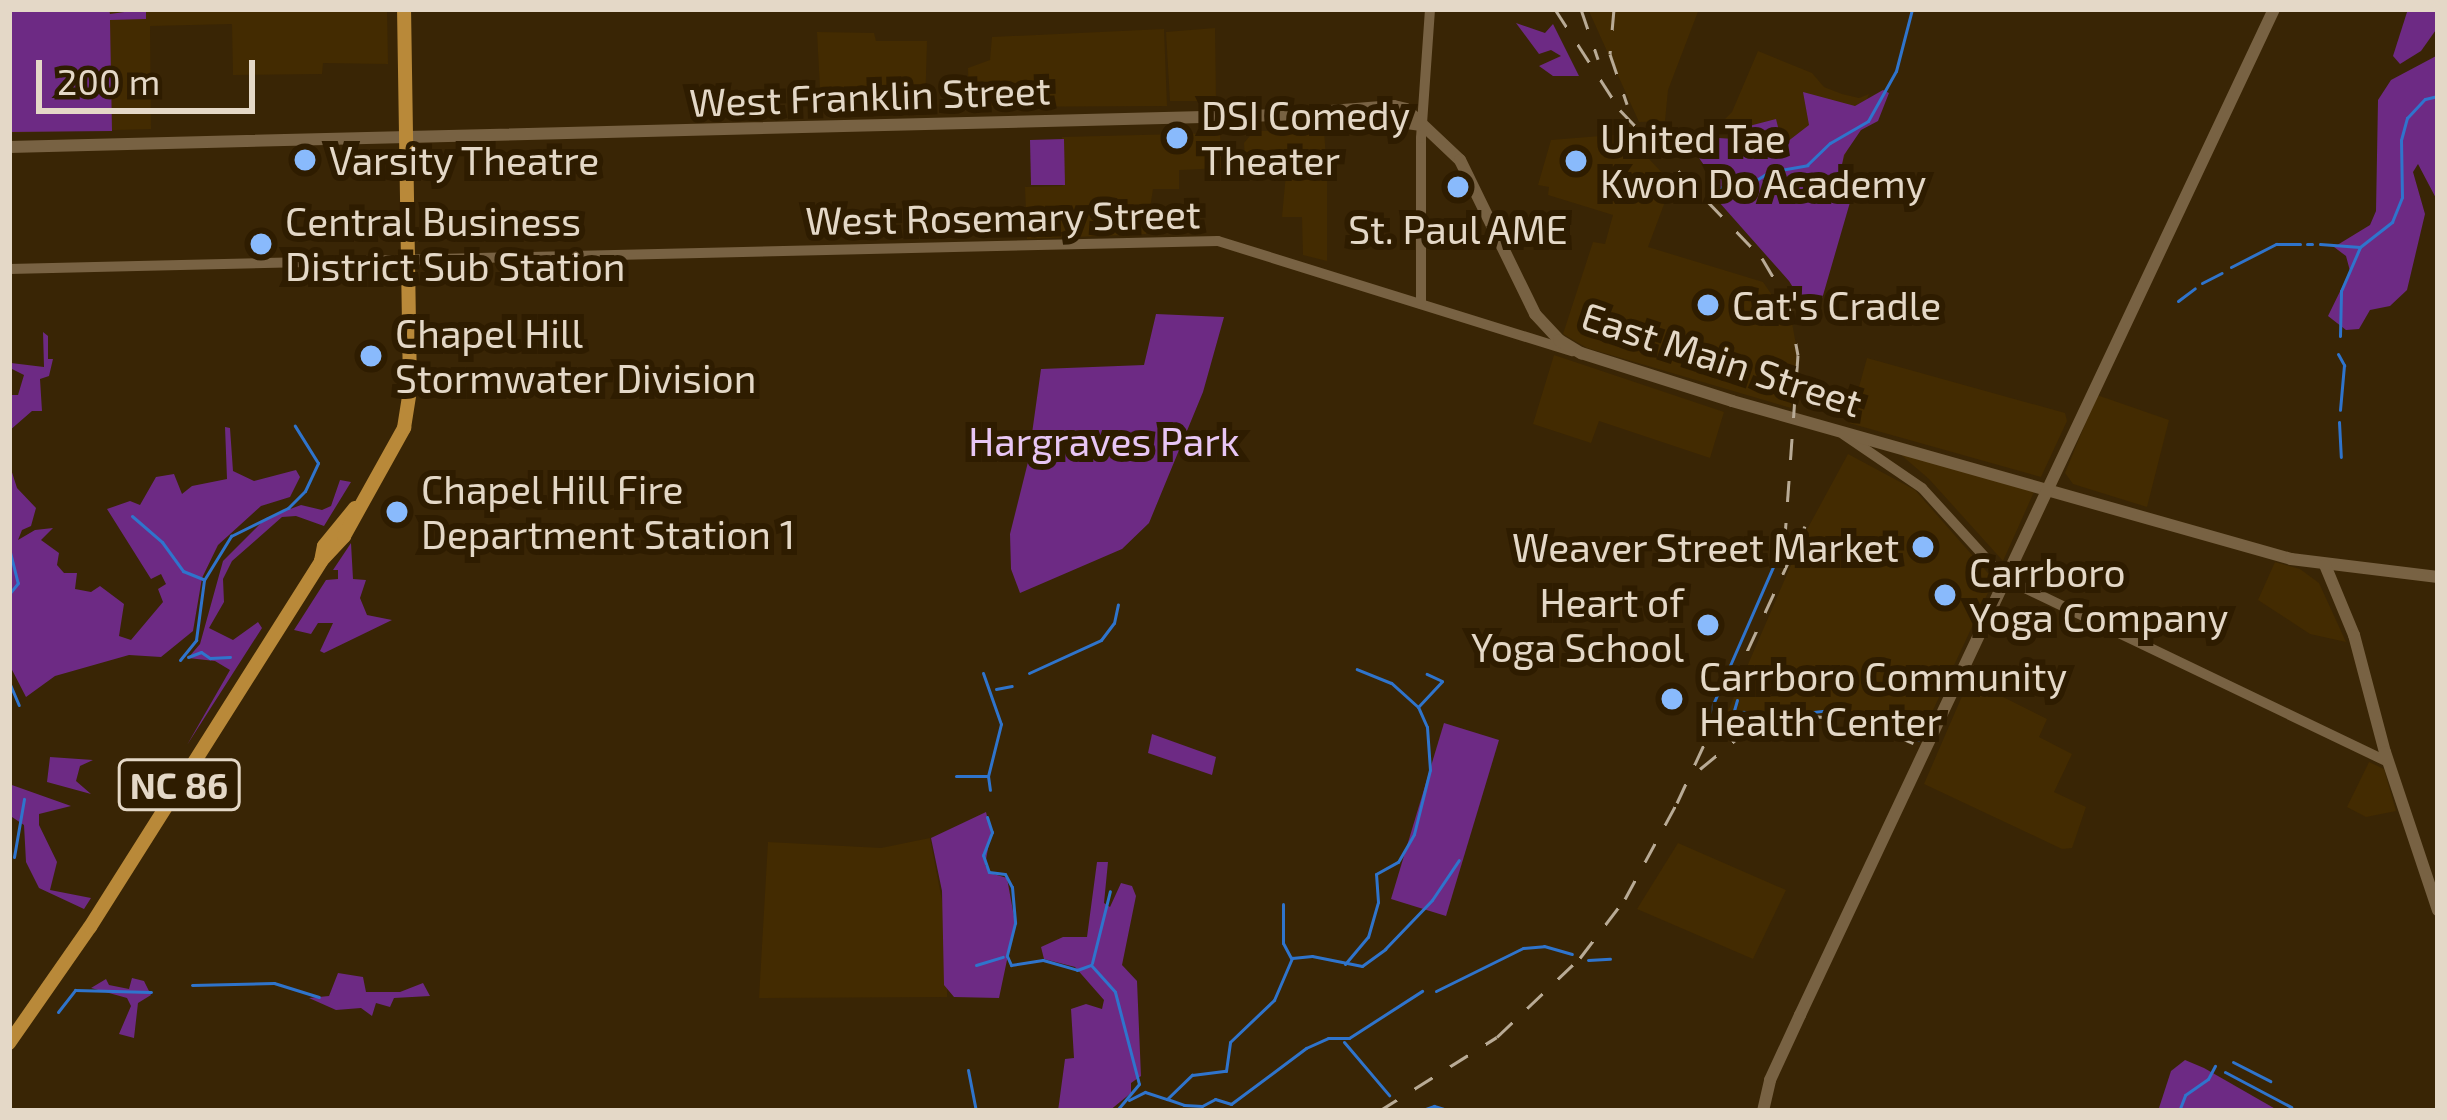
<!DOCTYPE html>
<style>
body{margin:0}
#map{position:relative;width:2447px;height:1120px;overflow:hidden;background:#392505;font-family:"Exo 2",sans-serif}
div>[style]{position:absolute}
.built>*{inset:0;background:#432b01}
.green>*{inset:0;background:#6d2a84}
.stream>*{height:3px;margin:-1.5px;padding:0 1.5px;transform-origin:1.5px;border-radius:1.5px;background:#2f74cc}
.tertiary>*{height:10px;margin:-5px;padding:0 5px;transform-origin:5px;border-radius:5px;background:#786243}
.secondary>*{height:12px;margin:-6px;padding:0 6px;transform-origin:6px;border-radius:6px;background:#786243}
.primary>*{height:14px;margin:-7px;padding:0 7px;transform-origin:7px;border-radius:7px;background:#b98939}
.rail>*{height:3px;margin-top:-1.5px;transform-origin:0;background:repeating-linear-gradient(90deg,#b9ab96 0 21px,transparent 0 42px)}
.dots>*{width:33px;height:33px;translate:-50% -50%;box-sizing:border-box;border:6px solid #2e1c00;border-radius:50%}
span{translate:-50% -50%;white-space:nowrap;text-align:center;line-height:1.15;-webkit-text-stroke:12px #2e1c00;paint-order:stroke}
.shield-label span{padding:3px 9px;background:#2e1c00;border:3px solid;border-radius:9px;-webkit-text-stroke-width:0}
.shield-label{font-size:36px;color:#e4d8c7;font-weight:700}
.street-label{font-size:39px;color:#e4d8c7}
.poi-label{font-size:39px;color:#e4d8c7}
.left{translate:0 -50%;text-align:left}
.right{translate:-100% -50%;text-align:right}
.park-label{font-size:39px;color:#e8c6f5}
.frame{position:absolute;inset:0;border:12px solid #e4d8c7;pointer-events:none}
.scale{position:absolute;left:36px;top:60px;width:219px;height:54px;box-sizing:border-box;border:6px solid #e4d8c7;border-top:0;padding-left:15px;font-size:36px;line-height:42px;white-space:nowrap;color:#e4d8c7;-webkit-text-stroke:9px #2e1c00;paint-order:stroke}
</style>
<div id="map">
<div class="built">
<i style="clip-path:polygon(9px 9px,387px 9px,388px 64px,323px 63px,322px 74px,233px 75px,232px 24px,150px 26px,151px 129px,9px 133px)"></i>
<i style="clip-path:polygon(1588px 9px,1699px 9px,1668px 90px,1665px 121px,1639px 122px)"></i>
<i style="clip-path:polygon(1215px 28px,1216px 101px,1170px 101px,1166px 32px)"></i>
<i style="clip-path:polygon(1164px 29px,1167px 106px,969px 107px,968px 68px,990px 60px,992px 37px)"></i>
<i style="clip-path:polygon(817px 32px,874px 33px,876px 41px,927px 41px,925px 110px,828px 114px,821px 108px)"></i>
<i style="clip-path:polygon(1758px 51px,1812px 73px,1824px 87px,1842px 94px,1859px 98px,1869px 94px,1833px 187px,1720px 124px,1732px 112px)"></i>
<i style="clip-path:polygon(1324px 130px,1327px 173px,1327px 261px,1303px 255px,1302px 217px,1282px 217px,1287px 163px,1245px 161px,1244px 143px,1254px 131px)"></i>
<i style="clip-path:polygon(1220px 133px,1222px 168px,1179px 170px,1179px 189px,1153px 189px,1146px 234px,1027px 239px,1025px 187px,1063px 186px,1062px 137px)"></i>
<i style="clip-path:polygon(1625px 134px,1672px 183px,1648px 247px,1763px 282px,1776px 301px,1788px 302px,1798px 355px,1791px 408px,1587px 348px,1563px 334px,1593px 242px,1605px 244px,1613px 215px,1548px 195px,1549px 187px,1538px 185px,1551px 140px)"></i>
<i style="clip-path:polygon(1554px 355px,1724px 412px,1710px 458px,1599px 421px,1591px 443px,1533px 424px)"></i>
<i style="clip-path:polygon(1867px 358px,2065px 413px,2067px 421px,2041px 477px,1849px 423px)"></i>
<i style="clip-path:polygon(2097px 395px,2169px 420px,2147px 507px,2073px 484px,2065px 473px)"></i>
<i style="clip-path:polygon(1848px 454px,1915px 490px,1994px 580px,1919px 740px,1870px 718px,1820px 711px,1772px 718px,1725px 740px,1717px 736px,1804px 535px)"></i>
<i style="clip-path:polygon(1900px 454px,2034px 492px,2003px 561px,1929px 479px)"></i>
<i style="clip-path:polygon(2275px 562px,2300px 569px,2319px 583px,2346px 642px,2310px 634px,2258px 600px)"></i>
<i style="clip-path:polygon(1969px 680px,2047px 719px,2039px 737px,2072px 754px,2054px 792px,2086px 807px,2072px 848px,2062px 849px,1924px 784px)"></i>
<i style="clip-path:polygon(2369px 762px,2384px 769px,2396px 811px,2366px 817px,2347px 807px)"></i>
<i style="clip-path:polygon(930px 838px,948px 932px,947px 997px,759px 998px,768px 842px,881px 848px)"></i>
<i style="clip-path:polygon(1678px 843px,1786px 890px,1753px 959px,1637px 909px)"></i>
</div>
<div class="green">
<i style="clip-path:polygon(9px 9px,109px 9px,110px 14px,146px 9px,146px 19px,110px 20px,112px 131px,9px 132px)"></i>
<i style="clip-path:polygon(2408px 9px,2438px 9px,2438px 27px,2421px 51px,2400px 64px,2393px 56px)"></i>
<i style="clip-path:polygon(1516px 23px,1545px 33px,1553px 24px,1579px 76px,1553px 76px,1539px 66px,1561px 56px,1551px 50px,1539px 54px)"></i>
<i style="clip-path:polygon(2438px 55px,2438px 202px,2418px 164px,2413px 172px,2425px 214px,2407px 290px,2390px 306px,2370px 310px,2359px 329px,2346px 330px,2328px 316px,2350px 271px,2346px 256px,2334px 247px,2370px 225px,2376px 211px,2378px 100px,2391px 80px)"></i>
<i style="clip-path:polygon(1883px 90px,1889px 93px,1878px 121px,1861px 130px,1844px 155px,1840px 174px,1853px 192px,1815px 323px,1789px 281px,1711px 193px,1713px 178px,1699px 158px,1670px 135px,1751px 140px,1749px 126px,1776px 119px,1780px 135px,1756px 142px,1787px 142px,1809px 125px,1803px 92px,1855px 106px)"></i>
<i style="clip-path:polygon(1064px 139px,1065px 185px,1031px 185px,1030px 140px)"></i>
<i style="clip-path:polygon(1156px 314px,1224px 317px,1203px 392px,1149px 523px,1122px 549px,1020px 593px,1011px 569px,1010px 534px,1028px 462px,1041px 369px,1144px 365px)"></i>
<i style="clip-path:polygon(43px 332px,48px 336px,48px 359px,53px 359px,49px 376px,40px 379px,42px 411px,32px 411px,9px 431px,9px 395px,18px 395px,24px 375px,10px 368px,11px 363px,44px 367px)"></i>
<i style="clip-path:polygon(225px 427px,230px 428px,233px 471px,254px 481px,296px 470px,300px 477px,290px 497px,261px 506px,218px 545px,202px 578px,193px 631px,161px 657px,129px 655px,55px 676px,26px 697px,9px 664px,9px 463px,17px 488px,36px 508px,31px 526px,22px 530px,18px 540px,35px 530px,53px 528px,41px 540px,59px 553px,57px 565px,64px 573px,77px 573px,75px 589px,91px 592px,100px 586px,124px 604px,119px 636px,131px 640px,163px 602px,158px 589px,166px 584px,161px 574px,151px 579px,107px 509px,130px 501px,140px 505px,156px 477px,174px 474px,182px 494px,192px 486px,227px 479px)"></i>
<i style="clip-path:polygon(340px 480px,351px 482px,324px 526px,296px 516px,282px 517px,232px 561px,223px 579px,224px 602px,209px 628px,233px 640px,258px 622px,262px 628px,187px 745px,230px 670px,215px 661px,188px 658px,200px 644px,223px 561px,266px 518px,301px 505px,322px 510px,331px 506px)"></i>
<i style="clip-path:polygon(351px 543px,353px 579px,366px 580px,360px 598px,367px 615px,392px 620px,324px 653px,320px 651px,333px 623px,318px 623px,311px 634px,294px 630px,326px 580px,338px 579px,338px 570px,333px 570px)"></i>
<i style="clip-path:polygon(1444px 723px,1499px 740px,1446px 916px,1391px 899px)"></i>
<i style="clip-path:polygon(1152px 734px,1216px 757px,1212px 775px,1148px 753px)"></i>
<i style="clip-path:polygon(50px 757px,93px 760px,80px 766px,76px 781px,91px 794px,47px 782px)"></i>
<i style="clip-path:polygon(9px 784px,71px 806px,39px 814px,39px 825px,57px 862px,50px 890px,91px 898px,84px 909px,39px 888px,26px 862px,24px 825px,9px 815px)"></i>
<i style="clip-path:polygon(986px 812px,991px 832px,985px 865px,990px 873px,1007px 878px,1015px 922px,999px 998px,954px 997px,944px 985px,942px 891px,931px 838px)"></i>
<i style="clip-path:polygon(1097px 862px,1108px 862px,1104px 903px,1110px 907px,1121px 883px,1132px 886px,1136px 896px,1122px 965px,1137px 981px,1141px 1076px,1131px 1083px,1131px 1093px,1109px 1111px,1058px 1111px,1065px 1059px,1074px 1058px,1071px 1009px,1086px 1004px,1102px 1009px,1104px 1000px,1075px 967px,1044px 959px,1041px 947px,1063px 937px,1087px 937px)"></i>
<i style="clip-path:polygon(338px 973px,363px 977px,366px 992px,400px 992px,423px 983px,430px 996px,394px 998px,390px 1007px,376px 1003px,372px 1016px,361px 1008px,336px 1010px,309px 998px,329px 996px)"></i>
<i style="clip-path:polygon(132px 978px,144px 981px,151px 995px,138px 1003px,134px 1038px,119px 1034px,131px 1006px,127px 998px,91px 988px,106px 979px,109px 985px,129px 989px)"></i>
<i style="clip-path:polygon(2185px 1060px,2204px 1068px,2279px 1111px,2158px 1111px,2171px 1071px)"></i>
</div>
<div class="stream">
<i style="left:1717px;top:197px;width:11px;rotate:-63deg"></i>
<i style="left:1722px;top:187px;width:14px;rotate:30deg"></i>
<i style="left:1734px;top:194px;width:41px;rotate:-32.2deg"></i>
<i style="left:1769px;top:172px;width:39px;rotate:-10deg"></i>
<i style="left:1807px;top:165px;width:32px;rotate:-44deg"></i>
<i style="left:1830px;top:143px;width:44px;rotate:-30.1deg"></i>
<i style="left:1868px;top:121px;width:57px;rotate:-60.8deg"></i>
<i style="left:1896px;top:71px;width:64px;rotate:-75.5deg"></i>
<i style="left:2307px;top:244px;width:5px"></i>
<i style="left:2320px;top:244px;width:40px;rotate:4.3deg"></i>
<i style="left:2231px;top:267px;width:51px;rotate:-27.1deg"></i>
<i style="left:2276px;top:244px;width:24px"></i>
<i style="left:2202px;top:283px;width:22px;rotate:-27deg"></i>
<i style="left:2178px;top:301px;width:21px;rotate:-37deg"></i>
<i style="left:2340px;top:336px;width:45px;rotate:-88.7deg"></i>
<i style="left:2341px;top:291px;width:48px;rotate:-66.6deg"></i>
<i style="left:2360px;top:247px;width:41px;rotate:-38deg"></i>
<i style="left:2392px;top:222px;width:27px;rotate:-68deg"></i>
<i style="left:2402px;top:197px;width:57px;rotate:-91deg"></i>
<i style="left:2401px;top:140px;width:23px;rotate:-75deg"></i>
<i style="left:2407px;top:118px;width:26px;rotate:-47deg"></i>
<i style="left:2425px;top:99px;width:13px;rotate:-13deg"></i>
<i style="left:2338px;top:354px;width:13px;rotate:61deg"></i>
<i style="left:2344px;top:365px;width:45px;rotate:95.1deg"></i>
<i style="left:2339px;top:422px;width:35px;rotate:87deg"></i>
<i style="left:132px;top:516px;width:40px;rotate:41deg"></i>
<i style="left:162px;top:542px;width:36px;rotate:54deg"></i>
<i style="left:183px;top:571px;width:22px;rotate:22deg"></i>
<i style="left:9px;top:548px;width:36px;rotate:76deg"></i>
<i style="left:18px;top:583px;width:14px;rotate:129deg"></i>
<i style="left:188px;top:657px;width:14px;rotate:-21deg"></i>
<i style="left:201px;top:652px;width:11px;rotate:34deg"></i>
<i style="left:210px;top:658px;width:20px;rotate:-3deg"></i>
<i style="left:180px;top:660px;width:26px;rotate:-51deg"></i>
<i style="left:196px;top:640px;width:61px;rotate:-82.4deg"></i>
<i style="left:204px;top:580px;width:52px;rotate:-58.5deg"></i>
<i style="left:231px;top:536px;width:64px;rotate:-26.2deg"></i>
<i style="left:288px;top:508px;width:24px;rotate:-45deg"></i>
<i style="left:305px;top:491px;width:31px;rotate:-65deg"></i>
<i style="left:318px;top:463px;width:44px;rotate:-121.9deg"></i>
<i style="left:983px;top:673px;width:54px;rotate:70.6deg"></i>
<i style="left:1001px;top:724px;width:54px;rotate:104deg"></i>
<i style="left:988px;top:776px;width:14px;rotate:82deg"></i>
<i style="left:1029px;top:673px;width:79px;rotate:-24.6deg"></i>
<i style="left:1101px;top:640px;width:21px;rotate:-53deg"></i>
<i style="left:1114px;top:623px;width:19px;rotate:-78deg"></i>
<i style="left:9px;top:682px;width:25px;rotate:67deg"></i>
<i style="left:996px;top:689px;width:16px;rotate:-11deg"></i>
<i style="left:1737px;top:700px;width:19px;rotate:106deg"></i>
<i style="left:1732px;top:718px;width:13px;rotate:-29deg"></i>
<i style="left:1743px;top:712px;width:21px;rotate:17deg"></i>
<i style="left:1763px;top:718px;width:77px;rotate:-6.8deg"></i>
<i style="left:1839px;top:709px;width:85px;rotate:21.4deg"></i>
<i style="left:1418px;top:707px;width:35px;rotate:-47deg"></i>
<i style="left:1442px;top:681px;width:17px;rotate:-155deg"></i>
<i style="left:1707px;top:718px;width:170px;rotate:-66.4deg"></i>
<i style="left:956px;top:776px;width:32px"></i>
<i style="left:987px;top:817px;width:16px;rotate:72deg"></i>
<i style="left:992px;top:832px;width:25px;rotate:111deg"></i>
<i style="left:983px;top:855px;width:18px;rotate:71deg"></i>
<i style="left:989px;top:872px;width:16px;rotate:7deg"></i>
<i style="left:1005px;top:874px;width:15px;rotate:62deg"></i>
<i style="left:1012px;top:887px;width:36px;rotate:85deg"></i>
<i style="left:1015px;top:923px;width:34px;rotate:104deg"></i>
<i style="left:1007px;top:956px;width:10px;rotate:66deg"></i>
<i style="left:1011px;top:965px;width:32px;rotate:-9deg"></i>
<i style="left:1043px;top:960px;width:35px;rotate:16deg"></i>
<i style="left:1077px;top:970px;width:15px;rotate:-20deg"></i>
<i style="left:1091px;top:965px;width:36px;rotate:48deg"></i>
<i style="left:1115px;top:992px;width:95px;rotate:75.4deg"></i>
<i style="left:1139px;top:1084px;width:35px;rotate:130deg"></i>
<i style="left:14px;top:857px;width:59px;rotate:-80.2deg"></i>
<i style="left:1283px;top:904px;width:39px;rotate:90deg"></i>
<i style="left:1283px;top:943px;width:17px;rotate:62deg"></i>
<i style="left:1588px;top:960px;width:22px;rotate:-3deg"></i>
<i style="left:1092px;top:963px;width:74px;rotate:-76deg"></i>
<i style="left:1345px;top:964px;width:35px;rotate:-50deg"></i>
<i style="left:1368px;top:937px;width:36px;rotate:-74deg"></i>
<i style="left:1378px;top:902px;width:28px;rotate:-94deg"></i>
<i style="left:1376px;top:874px;width:25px;rotate:-29deg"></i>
<i style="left:1398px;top:862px;width:32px;rotate:-60deg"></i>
<i style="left:1414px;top:834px;width:66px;rotate:-76deg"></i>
<i style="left:1430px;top:770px;width:43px;rotate:-94deg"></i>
<i style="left:1427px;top:727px;width:22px;rotate:-114deg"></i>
<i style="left:1418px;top:707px;width:36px;rotate:-138deg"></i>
<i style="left:1391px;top:683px;width:37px;rotate:-158deg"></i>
<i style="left:976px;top:965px;width:28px;rotate:-17deg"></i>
<i style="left:192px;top:985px;width:82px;rotate:-1.4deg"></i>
<i style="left:274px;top:983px;width:47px;rotate:17.3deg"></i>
<i style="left:1436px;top:991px;width:97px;rotate:-26.3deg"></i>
<i style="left:1523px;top:948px;width:21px;rotate:-5deg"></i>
<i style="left:1544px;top:946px;width:29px;rotate:16deg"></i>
<i style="left:58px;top:1012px;width:28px;rotate:-52deg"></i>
<i style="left:75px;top:990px;width:76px;rotate:1.5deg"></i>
<i style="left:1344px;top:1042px;width:70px;rotate:49.7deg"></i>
<i style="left:2233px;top:1062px;width:42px;rotate:27.2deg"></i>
<i style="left:968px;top:1070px;width:42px;rotate:79deg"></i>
<i style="left:2225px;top:1072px;width:75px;rotate:27.9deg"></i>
<i style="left:1167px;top:1099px;width:18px;rotate:19deg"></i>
<i style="left:1184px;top:1105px;width:18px;rotate:3deg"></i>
<i style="left:1202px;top:1106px;width:15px;rotate:-28deg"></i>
<i style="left:1215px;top:1099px;width:17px;rotate:17deg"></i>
<i style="left:1231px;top:1104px;width:94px;rotate:-36.7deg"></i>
<i style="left:1306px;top:1048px;width:24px;rotate:-24deg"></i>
<i style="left:1328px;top:1038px;width:21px"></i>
<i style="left:1349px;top:1038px;width:87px;rotate:-32.8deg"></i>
<i style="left:1129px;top:1100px;width:18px;rotate:-27deg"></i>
<i style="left:1145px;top:1092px;width:23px;rotate:18deg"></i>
<i style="left:1167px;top:1099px;width:35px;rotate:-44deg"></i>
<i style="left:1192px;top:1075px;width:34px;rotate:-7deg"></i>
<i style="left:1226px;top:1071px;width:29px;rotate:-82deg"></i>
<i style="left:1230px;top:1042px;width:61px;rotate:-43.7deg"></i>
<i style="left:1274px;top:1000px;width:46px;rotate:-66.8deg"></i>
<i style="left:1292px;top:958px;width:20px;rotate:-6deg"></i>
<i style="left:1312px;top:956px;width:51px;rotate:11.3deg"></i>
<i style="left:1362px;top:966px;width:29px;rotate:-36deg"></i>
<i style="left:1385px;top:949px;width:68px;rotate:-46.2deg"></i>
<i style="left:1432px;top:900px;width:48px;rotate:-56deg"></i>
<i style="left:1401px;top:1110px;width:1px;rotate:45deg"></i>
<i style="left:1420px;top:1111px;width:15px;rotate:-20deg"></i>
<i style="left:1434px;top:1106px;width:17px;rotate:17deg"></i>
<i style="left:2179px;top:1111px;width:17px;rotate:-69deg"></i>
<i style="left:2185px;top:1095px;width:28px;rotate:-35deg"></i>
<i style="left:2208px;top:1079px;width:15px;rotate:-62deg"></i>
</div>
<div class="tertiary">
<i style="left:9px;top:269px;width:1209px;rotate:-1.33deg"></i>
<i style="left:1218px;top:241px;width:371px;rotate:17.3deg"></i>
<i style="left:1421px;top:304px;width:166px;rotate:-90deg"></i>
<i style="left:1421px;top:138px;width:129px;rotate:-86deg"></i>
<i style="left:1843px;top:434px;width:96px;rotate:34.4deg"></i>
<i style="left:1922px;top:488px;width:122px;rotate:47.7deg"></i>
<i style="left:2004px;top:578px;width:426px;rotate:25.6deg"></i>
</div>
<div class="secondary">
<i style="left:1334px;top:113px;width:88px;rotate:7.9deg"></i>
<i style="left:9px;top:147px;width:1271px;rotate:-1.44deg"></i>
<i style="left:1280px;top:115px;width:114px;rotate:-4.5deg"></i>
<i style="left:1394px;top:106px;width:12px;rotate:14deg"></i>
<i style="left:1406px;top:109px;width:74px;rotate:43.4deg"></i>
<i style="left:1460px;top:160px;width:171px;rotate:64deg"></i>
<i style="left:1535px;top:314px;width:35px;rotate:47deg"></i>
<i style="left:1559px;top:340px;width:26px;rotate:31deg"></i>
<i style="left:1581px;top:353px;width:158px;rotate:17.6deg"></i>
<i style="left:1732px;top:401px;width:581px;rotate:15.78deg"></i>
<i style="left:2291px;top:559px;width:148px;rotate:7deg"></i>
<i style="left:2325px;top:565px;width:76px;rotate:67.5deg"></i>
<i style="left:2354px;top:635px;width:121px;rotate:75.2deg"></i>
<i style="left:2385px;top:752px;width:167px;rotate:71.5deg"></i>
<i style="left:1763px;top:1111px;width:32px;rotate:-77deg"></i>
<i style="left:1770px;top:1080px;width:72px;rotate:-65.2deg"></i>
<i style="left:1800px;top:1015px;width:1112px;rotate:-64.77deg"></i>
</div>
<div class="primary">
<i style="left:321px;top:561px;width:15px;rotate:-79deg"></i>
<i style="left:324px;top:546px;width:49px;rotate:-50.8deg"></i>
<i style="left:9px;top:1043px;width:141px;rotate:-55.1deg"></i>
<i style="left:90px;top:927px;width:433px;rotate:-57.7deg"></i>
<i style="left:321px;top:561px;width:34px;rotate:-47deg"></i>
<i style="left:344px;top:536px;width:124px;rotate:-60.9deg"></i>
<i style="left:404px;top:428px;width:39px;rotate:-81deg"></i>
<i style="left:410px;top:389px;width:380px;rotate:-90.9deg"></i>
</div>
<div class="rail">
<i style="left:1555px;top:9px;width:120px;rotate:57.2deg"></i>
<i style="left:1620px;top:110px;width:205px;rotate:46.2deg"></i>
<i style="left:1762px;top:258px;width:51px;rotate:59.4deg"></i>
<i style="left:1788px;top:302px;width:54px;rotate:79.3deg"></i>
<i style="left:1798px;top:355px;width:196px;rotate:94.1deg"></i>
<i style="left:1581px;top:9px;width:53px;rotate:71.2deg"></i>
<i style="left:1614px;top:9px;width:45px;rotate:95.1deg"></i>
<i style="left:1610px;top:54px;width:53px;rotate:71.2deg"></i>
<i style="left:1700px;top:769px;width:50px;rotate:-39.4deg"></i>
<i style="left:1739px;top:737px;width:69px;rotate:-18.7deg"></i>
<i style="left:1804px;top:715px;width:58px;rotate:5.9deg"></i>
<i style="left:1862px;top:721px;width:56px;rotate:23.3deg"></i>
<i style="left:1379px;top:1111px;width:139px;rotate:-32.1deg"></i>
<i style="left:1497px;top:1037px;width:115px;rotate:-43.6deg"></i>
<i style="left:1580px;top:958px;width:74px;rotate:-52.7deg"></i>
<i style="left:1625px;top:899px;width:109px;rotate:-61.6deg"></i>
<i style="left:1677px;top:803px;width:305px;rotate:-65.2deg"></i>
</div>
<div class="dots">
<i style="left:1177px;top:138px;background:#89bafc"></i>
<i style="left:305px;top:160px;background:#89bafc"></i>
<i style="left:1576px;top:161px;background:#89bafc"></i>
<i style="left:1458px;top:187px;background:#89bafc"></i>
<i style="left:261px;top:244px;background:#89bafc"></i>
<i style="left:1708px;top:305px;background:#89bafc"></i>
<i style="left:371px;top:356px;background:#89bafc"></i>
<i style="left:397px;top:512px;background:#89bafc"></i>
<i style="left:1923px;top:547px;background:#89bafc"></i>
<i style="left:1945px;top:595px;background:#89bafc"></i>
<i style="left:1708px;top:625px;background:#89bafc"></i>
<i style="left:1672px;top:699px;background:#89bafc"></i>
</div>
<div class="shield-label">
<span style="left:179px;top:785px">NC 86</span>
</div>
<div class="street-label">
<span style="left:870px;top:96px;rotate:-2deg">West Franklin Street</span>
<span style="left:1003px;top:217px;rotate:-1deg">West Rosemary Street</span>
<span style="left:1722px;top:359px;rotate:18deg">East Main Street</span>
</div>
<div class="poi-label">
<span class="left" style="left:1201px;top:138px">DSI Comedy<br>Theater</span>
<span class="left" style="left:1600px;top:161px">United Tae<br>Kwon Do Academy</span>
<span class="left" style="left:329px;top:160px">Varsity Theatre</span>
<span class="left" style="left:285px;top:244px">Central Business<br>District Sub Station</span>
<span style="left:1458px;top:229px">St. Paul AME</span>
<span class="left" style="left:1732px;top:305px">Cat's Cradle</span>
<span class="left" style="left:395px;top:356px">Chapel Hill<br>Stormwater Division</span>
<span class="left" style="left:421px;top:512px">Chapel Hill Fire<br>Department Station 1</span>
<span class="right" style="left:1899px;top:547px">Weaver Street Market</span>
<span class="left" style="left:1969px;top:595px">Carrboro<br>Yoga Company</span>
<span class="right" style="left:1684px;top:625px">Heart of<br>Yoga School</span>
<span class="left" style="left:1699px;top:699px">Carrboro Community<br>Health Center</span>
</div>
<div class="park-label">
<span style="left:1104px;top:441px">Hargraves Park</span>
</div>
<div class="frame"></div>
<div class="scale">200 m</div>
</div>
